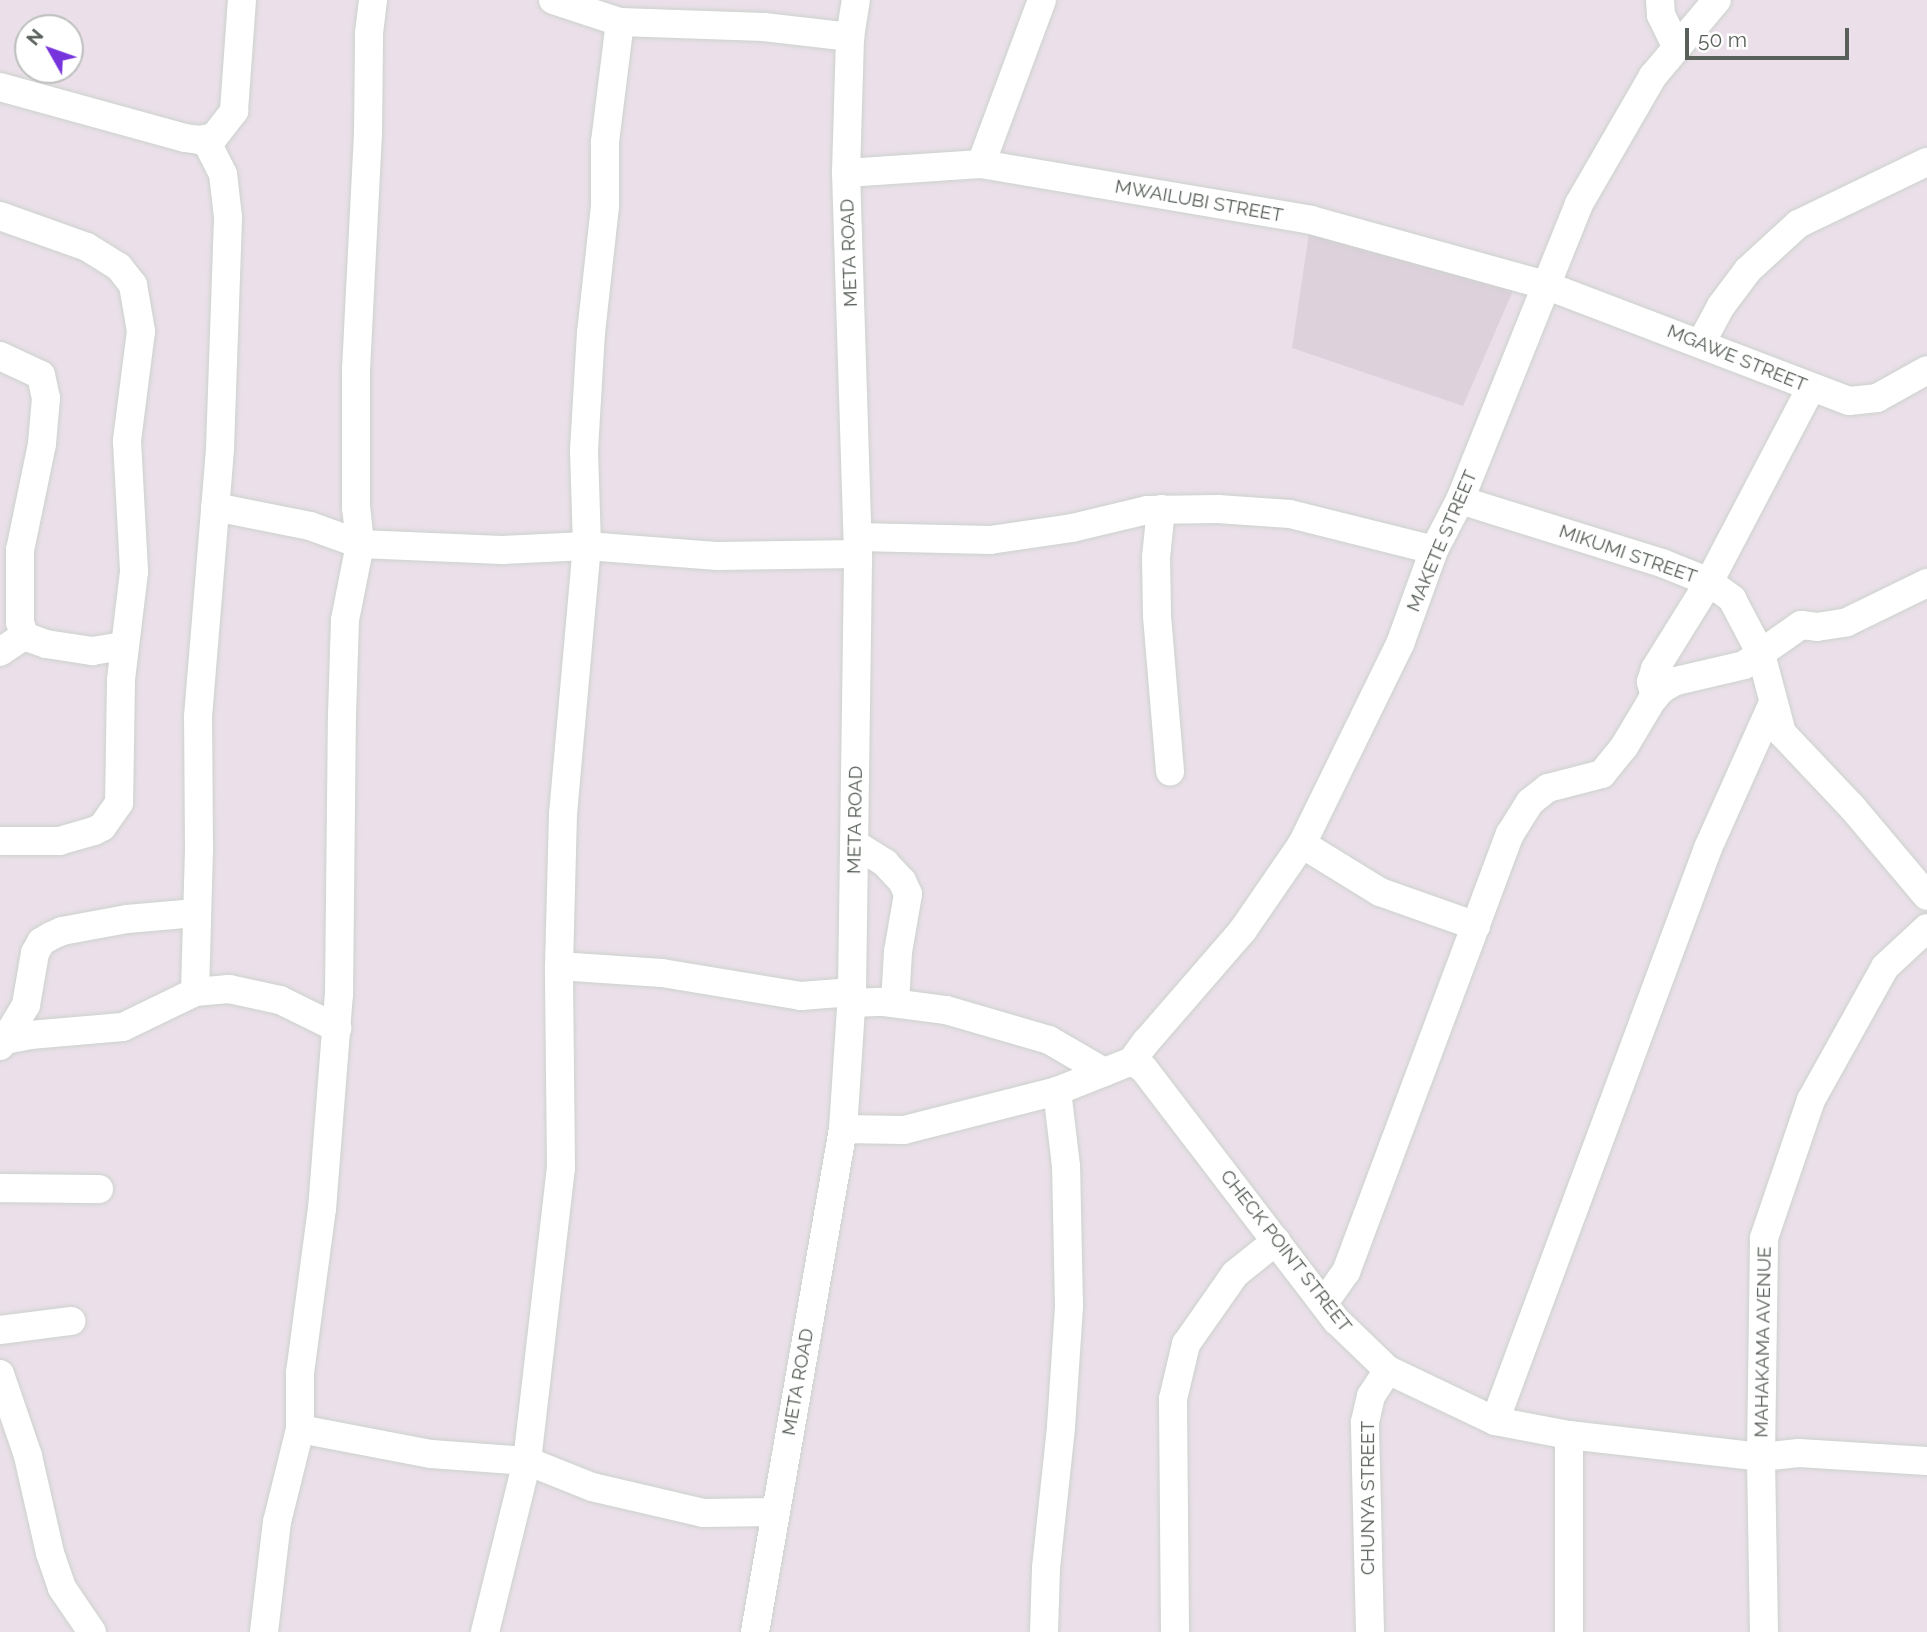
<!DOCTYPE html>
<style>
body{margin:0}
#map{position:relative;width:1927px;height:1632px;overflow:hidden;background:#ebe0ea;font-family:Raleway,sans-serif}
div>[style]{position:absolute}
.education>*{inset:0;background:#ddd1dc}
.roads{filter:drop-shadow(0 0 2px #ccd2cc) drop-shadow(0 0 2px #ccd2cc)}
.minor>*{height:28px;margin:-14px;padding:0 14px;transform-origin:14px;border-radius:14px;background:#fff}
span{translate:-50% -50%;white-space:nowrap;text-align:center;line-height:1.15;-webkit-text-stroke:5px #fff;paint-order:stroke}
.street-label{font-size:19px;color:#596059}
.north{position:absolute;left:14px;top:14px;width:70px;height:70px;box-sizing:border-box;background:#fff;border:2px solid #bdbfbd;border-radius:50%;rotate:310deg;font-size:19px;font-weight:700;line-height:28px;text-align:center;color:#596059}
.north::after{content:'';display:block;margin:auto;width:24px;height:32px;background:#7834dc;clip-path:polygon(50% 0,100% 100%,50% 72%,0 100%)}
.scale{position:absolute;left:1685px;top:28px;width:164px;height:32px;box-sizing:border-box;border:4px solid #596059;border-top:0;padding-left:9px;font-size:21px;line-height:24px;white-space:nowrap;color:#596059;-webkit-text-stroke:5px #fff;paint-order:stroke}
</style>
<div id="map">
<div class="education">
<i style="clip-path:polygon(1309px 233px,1515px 286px,1463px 406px,1292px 348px)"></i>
</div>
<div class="roads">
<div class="minor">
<i style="left:553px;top:0;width:71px;rotate:18.2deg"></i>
<i style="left:620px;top:22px;width:144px;rotate:2deg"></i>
<i style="left:764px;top:27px;width:87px;rotate:6.6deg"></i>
<i style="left:1660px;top:0;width:15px;rotate:86deg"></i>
<i style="left:1661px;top:15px;width:37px;rotate:64deg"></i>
<i style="left:0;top:87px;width:192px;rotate:15.4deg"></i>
<i style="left:185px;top:138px;width:14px;rotate:8deg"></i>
<i style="left:199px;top:140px;width:15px;rotate:-11deg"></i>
<i style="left:214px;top:137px;width:33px;rotate:-52deg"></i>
<i style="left:234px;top:111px;width:111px;rotate:-85.9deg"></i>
<i style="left:981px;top:164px;width:175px;rotate:-69.6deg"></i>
<i style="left:846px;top:173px;width:135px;rotate:-3.8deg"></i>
<i style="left:981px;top:164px;width:335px;rotate:9.6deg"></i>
<i style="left:1311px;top:220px;width:243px;rotate:15.5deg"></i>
<i style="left:1545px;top:285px;width:325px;rotate:20.9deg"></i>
<i style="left:1849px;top:401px;width:28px;rotate:-6deg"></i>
<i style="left:1877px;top:398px;width:57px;rotate:-29.2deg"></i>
<i style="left:0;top:216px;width:92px;rotate:19.6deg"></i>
<i style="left:87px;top:247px;width:38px;rotate:32deg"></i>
<i style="left:119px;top:267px;width:23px;rotate:52deg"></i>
<i style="left:133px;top:285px;width:47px;rotate:80.1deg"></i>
<i style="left:141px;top:331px;width:111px;rotate:97.3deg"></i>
<i style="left:127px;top:441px;width:131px;rotate:86.9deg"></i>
<i style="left:134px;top:572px;width:109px;rotate:96.9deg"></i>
<i style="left:121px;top:680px;width:123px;rotate:90.9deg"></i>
<i style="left:119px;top:803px;width:29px;rotate:125deg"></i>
<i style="left:102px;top:827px;width:9px;rotate:153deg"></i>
<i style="left:94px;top:831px;width:35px;rotate:164deg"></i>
<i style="left:60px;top:841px;width:60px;rotate:180deg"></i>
<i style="left:1701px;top:343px;width:42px;rotate:-61.6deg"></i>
<i style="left:1721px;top:306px;width:45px;rotate:-53.1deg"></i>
<i style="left:1748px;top:270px;width:68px;rotate:-42.6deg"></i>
<i style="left:1798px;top:224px;width:143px;rotate:-25.7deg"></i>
<i style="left:0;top:356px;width:45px;rotate:24.9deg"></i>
<i style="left:41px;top:375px;width:24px;rotate:78deg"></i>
<i style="left:46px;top:398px;width:46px;rotate:95deg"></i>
<i style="left:42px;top:444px;width:108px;rotate:101.7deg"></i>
<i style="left:20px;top:550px;width:72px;rotate:90deg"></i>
<i style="left:20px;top:622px;width:15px;rotate:74deg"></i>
<i style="left:24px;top:636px;width:23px;rotate:20deg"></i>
<i style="left:46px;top:644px;width:47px;rotate:8.7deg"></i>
<i style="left:92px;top:651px;width:32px;rotate:-9deg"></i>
<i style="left:1460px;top:500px;width:212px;rotate:17.3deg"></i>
<i style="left:1662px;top:563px;width:51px;rotate:22deg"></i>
<i style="left:1709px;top:582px;width:29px;rotate:36deg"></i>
<i style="left:1732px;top:599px;width:62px;rotate:62.2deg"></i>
<i style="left:1761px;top:654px;width:82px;rotate:75.1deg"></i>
<i style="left:1782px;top:733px;width:102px;rotate:46.6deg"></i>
<i style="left:1852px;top:807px;width:116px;rotate:49.9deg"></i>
<i style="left:215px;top:507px;width:97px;rotate:11.3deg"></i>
<i style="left:310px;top:526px;width:53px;rotate:19.8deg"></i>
<i style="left:360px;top:544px;width:142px;rotate:2.4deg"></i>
<i style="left:502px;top:550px;width:85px;rotate:-2.7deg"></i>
<i style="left:587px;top:546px;width:129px;rotate:4.4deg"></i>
<i style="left:716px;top:556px;width:142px;rotate:-0.8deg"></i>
<i style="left:1161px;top:509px;width:48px;rotate:95.9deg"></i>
<i style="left:1156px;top:557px;width:59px;rotate:89deg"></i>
<i style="left:1157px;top:616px;width:156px;rotate:85.2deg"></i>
<i style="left:858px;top:537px;width:132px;rotate:1.3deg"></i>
<i style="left:990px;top:540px;width:83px;rotate:-8.3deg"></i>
<i style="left:1072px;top:528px;width:77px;rotate:-13.5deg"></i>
<i style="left:1147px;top:510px;width:71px;rotate:-0.8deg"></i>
<i style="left:1218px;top:509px;width:72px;rotate:4deg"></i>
<i style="left:1290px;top:514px;width:148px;rotate:14deg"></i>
<i style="left:0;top:652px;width:29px;rotate:-34deg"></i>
<i style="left:1655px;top:697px;width:16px;rotate:-105deg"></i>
<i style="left:1651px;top:682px;width:14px;rotate:-73deg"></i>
<i style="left:1655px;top:669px;width:102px;rotate:-58.2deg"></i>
<i style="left:1709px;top:582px;width:219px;rotate:-62.3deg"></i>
<i style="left:855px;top:844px;width:36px;rotate:32deg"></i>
<i style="left:885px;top:863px;width:25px;rotate:47deg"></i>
<i style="left:902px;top:881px;width:14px;rotate:65deg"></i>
<i style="left:908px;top:894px;width:59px;rotate:99.8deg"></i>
<i style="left:898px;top:952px;width:51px;rotate:93.4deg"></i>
<i style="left:1302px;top:844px;width:92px;rotate:31.6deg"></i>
<i style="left:1380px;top:892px;width:102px;rotate:19.5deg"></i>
<i style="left:559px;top:966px;width:103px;rotate:3.9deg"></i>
<i style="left:662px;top:973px;width:141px;rotate:9.4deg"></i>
<i style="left:801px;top:996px;width:51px;rotate:-4.5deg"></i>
<i style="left:195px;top:992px;width:142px;rotate:-88.4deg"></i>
<i style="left:199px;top:850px;width:133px;rotate:-90.4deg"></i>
<i style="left:198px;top:717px;width:270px;rotate:-85.3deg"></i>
<i style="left:220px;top:448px;width:231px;rotate:-88deg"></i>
<i style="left:228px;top:217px;width:43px;rotate:-96.6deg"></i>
<i style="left:223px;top:174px;width:39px;rotate:-117deg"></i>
<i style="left:850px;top:1003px;width:34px;rotate:-2deg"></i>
<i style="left:884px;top:1002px;width:63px;rotate:7.4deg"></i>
<i style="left:946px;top:1010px;width:107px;rotate:16.2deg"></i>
<i style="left:1049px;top:1040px;width:64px;rotate:30.2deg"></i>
<i style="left:0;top:1042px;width:5px;rotate:-22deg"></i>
<i style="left:5px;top:1040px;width:41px;rotate:-59deg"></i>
<i style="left:26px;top:1005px;width:53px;rotate:-80.2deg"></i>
<i style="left:35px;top:953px;width:13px;rotate:-61deg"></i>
<i style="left:41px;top:942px;width:12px;rotate:-31deg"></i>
<i style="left:51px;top:936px;width:12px;rotate:-24deg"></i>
<i style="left:62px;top:931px;width:66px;rotate:-10.5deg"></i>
<i style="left:127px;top:919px;width:69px;rotate:-5deg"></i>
<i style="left:0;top:1046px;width:8px;rotate:-50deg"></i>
<i style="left:5px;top:1040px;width:25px;rotate:-11deg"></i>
<i style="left:30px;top:1035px;width:93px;rotate:-4.9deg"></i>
<i style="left:123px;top:1027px;width:80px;rotate:-25.9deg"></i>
<i style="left:195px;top:992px;width:34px;rotate:-5deg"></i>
<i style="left:229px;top:989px;width:52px;rotate:12.2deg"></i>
<i style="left:280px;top:1000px;width:64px;rotate:26.2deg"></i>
<i style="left:1132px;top:1061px;width:24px;rotate:-54deg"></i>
<i style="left:1146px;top:1042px;width:148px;rotate:-49.1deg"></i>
<i style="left:1243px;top:930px;width:104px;rotate:-55.5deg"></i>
<i style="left:1302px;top:844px;width:223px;rotate:-63.9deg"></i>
<i style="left:1400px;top:644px;width:100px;rotate:-70.1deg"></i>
<i style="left:1434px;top:550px;width:56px;rotate:-62.5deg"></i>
<i style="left:1460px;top:500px;width:319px;rotate:-68.1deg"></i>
<i style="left:1579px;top:204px;width:148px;rotate:-60deg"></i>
<i style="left:1653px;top:76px;width:99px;rotate:-49.9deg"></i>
<i style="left:843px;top:1129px;width:61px;rotate:0.9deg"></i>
<i style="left:904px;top:1130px;width:158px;rotate:-14.3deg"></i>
<i style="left:1057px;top:1091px;width:81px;rotate:-21.8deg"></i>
<i style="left:1132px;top:1061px;width:14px;rotate:34deg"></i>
<i style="left:1144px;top:1069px;width:317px;rotate:52.6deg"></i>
<i style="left:1337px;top:1321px;width:71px;rotate:43.9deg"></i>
<i style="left:1388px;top:1370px;width:119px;rotate:25.5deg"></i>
<i style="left:1495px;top:1421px;width:75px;rotate:10.7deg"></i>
<i style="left:1569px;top:1435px;width:193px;rotate:6.5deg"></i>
<i style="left:1761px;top:1457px;width:38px;rotate:-6deg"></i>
<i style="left:1799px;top:1453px;width:128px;rotate:3.6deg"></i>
<i style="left:0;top:1188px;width:99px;rotate:0.6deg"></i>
<i style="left:1324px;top:1303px;width:38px;rotate:-55deg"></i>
<i style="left:1346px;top:1272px;width:468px;rotate:-69.5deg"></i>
<i style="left:1510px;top:834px;width:38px;rotate:-58deg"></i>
<i style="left:1530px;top:802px;width:23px;rotate:-38deg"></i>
<i style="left:1548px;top:788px;width:56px;rotate:-14.5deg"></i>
<i style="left:1602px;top:774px;width:35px;rotate:-51deg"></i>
<i style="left:1624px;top:747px;width:55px;rotate:-59.2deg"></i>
<i style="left:1652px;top:700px;width:15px;rotate:-48deg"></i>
<i style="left:1662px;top:689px;width:16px;rotate:-30deg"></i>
<i style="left:1676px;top:681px;width:70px;rotate:-13.2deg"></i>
<i style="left:1744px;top:665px;width:70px;rotate:-35.1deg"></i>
<i style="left:1801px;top:625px;width:16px;rotate:7deg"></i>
<i style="left:1817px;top:627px;width:30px;rotate:-9deg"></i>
<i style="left:1847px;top:622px;width:89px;rotate:-26deg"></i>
<i style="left:0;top:1330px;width:72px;rotate:-7.2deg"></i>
<i style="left:0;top:1374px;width:87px;rotate:71.1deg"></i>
<i style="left:28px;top:1456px;width:99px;rotate:77.2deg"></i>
<i style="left:50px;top:1553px;width:37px;rotate:71deg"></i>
<i style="left:62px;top:1588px;width:53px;rotate:55.7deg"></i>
<i style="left:1495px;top:1421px;width:611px;rotate:-69.61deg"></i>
<i style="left:1708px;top:848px;width:157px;rotate:-65.9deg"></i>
<i style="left:300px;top:1429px;width:133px;rotate:10.8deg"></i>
<i style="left:431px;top:1454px;width:96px;rotate:4.2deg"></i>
<i style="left:527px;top:1461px;width:70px;rotate:21.8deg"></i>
<i style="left:592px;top:1487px;width:115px;rotate:13.1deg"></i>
<i style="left:704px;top:1513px;width:70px;rotate:-0.8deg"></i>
<i style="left:264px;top:1632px;width:111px;rotate:-83.3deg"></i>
<i style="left:277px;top:1522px;width:96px;rotate:-76.1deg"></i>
<i style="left:300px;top:1429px;width:56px;rotate:-90deg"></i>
<i style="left:300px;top:1373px;width:165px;rotate:-82.4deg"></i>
<i style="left:322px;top:1209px;width:215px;rotate:-85.5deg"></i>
<i style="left:339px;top:995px;width:280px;rotate:-89.4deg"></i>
<i style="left:342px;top:715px;width:95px;rotate:-88.2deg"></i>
<i style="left:345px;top:620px;width:77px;rotate:-78.8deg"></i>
<i style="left:360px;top:544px;width:36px;rotate:-96deg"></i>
<i style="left:356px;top:508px;width:138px;rotate:-90deg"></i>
<i style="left:356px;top:370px;width:235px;rotate:-87.1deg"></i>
<i style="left:368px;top:135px;width:102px;rotate:-89.4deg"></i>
<i style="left:369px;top:33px;width:33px;rotate:-83deg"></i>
<i style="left:485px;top:1632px;width:176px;rotate:-76.2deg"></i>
<i style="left:527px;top:1461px;width:295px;rotate:-83.4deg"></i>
<i style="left:561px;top:1168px;width:202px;rotate:-90.6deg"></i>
<i style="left:559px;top:966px;width:152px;rotate:-88.5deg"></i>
<i style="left:563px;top:814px;width:269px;rotate:-84.9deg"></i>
<i style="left:587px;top:546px;width:96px;rotate:-91.8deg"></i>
<i style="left:584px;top:450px;width:117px;rotate:-86.6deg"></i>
<i style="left:591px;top:333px;width:128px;rotate:-83.7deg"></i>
<i style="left:605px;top:206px;width:64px;rotate:-90deg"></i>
<i style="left:605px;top:142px;width:121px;rotate:-82.9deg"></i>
<i style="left:755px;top:1632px;width:511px;rotate:-80.08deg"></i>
<i style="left:843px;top:1129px;width:137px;rotate:-86.2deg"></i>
<i style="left:852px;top:992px;width:438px;rotate:-89.2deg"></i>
<i style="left:858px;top:554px;width:381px;rotate:-91.8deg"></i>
<i style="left:846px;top:173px;width:136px;rotate:-88.3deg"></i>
<i style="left:850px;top:37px;width:37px;rotate:-81deg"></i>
<i style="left:1044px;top:1632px;width:64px;rotate:-88.2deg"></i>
<i style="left:1046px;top:1568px;width:142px;rotate:-83.9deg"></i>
<i style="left:1061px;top:1427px;width:121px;rotate:-86.2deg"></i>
<i style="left:1069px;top:1306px;width:140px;rotate:-91.2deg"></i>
<i style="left:1066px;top:1166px;width:76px;rotate:-96.8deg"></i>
<i style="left:1175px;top:1632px;width:233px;rotate:-90.5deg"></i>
<i style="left:1173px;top:1399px;width:57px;rotate:-76.7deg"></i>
<i style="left:1186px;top:1344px;width:85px;rotate:-55deg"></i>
<i style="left:1235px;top:1274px;width:53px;rotate:-38.8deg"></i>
<i style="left:1370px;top:1632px;width:210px;rotate:-91.4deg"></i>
<i style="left:1365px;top:1422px;width:27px;rotate:-77deg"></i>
<i style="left:1371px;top:1396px;width:31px;rotate:-57deg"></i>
<i style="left:1569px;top:1632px;width:197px;rotate:-90deg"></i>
<i style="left:1764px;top:1632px;width:175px;rotate:-91deg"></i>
<i style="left:1761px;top:1457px;width:219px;rotate:-89.2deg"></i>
<i style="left:1764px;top:1238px;width:146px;rotate:-71.2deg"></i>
<i style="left:1811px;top:1100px;width:152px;rotate:-60.9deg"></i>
<i style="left:1885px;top:967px;width:57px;rotate:-42.9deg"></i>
</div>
</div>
<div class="street-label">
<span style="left:1199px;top:201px;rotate:10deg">MWAILUBI STREET</span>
<span style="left:849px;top:253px;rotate:-92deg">META ROAD</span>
<span style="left:1737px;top:358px;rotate:22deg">MGAWE STREET</span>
<span style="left:1442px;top:541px;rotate:-67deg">MAKETE STREET</span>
<span style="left:1628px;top:554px;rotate:19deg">MIKUMI STREET</span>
<span style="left:855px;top:820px;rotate:-89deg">META ROAD</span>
<span style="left:1286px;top:1251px;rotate:52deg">CHECK POINT STREET</span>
<span style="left:1763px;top:1342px;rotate:-89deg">MAHAKAMA AVENUE</span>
<span style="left:798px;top:1382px;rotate:-80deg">META ROAD</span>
<span style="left:1368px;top:1498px;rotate:-90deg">CHUNYA STREET</span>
</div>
<div class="north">N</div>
<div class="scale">50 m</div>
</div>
